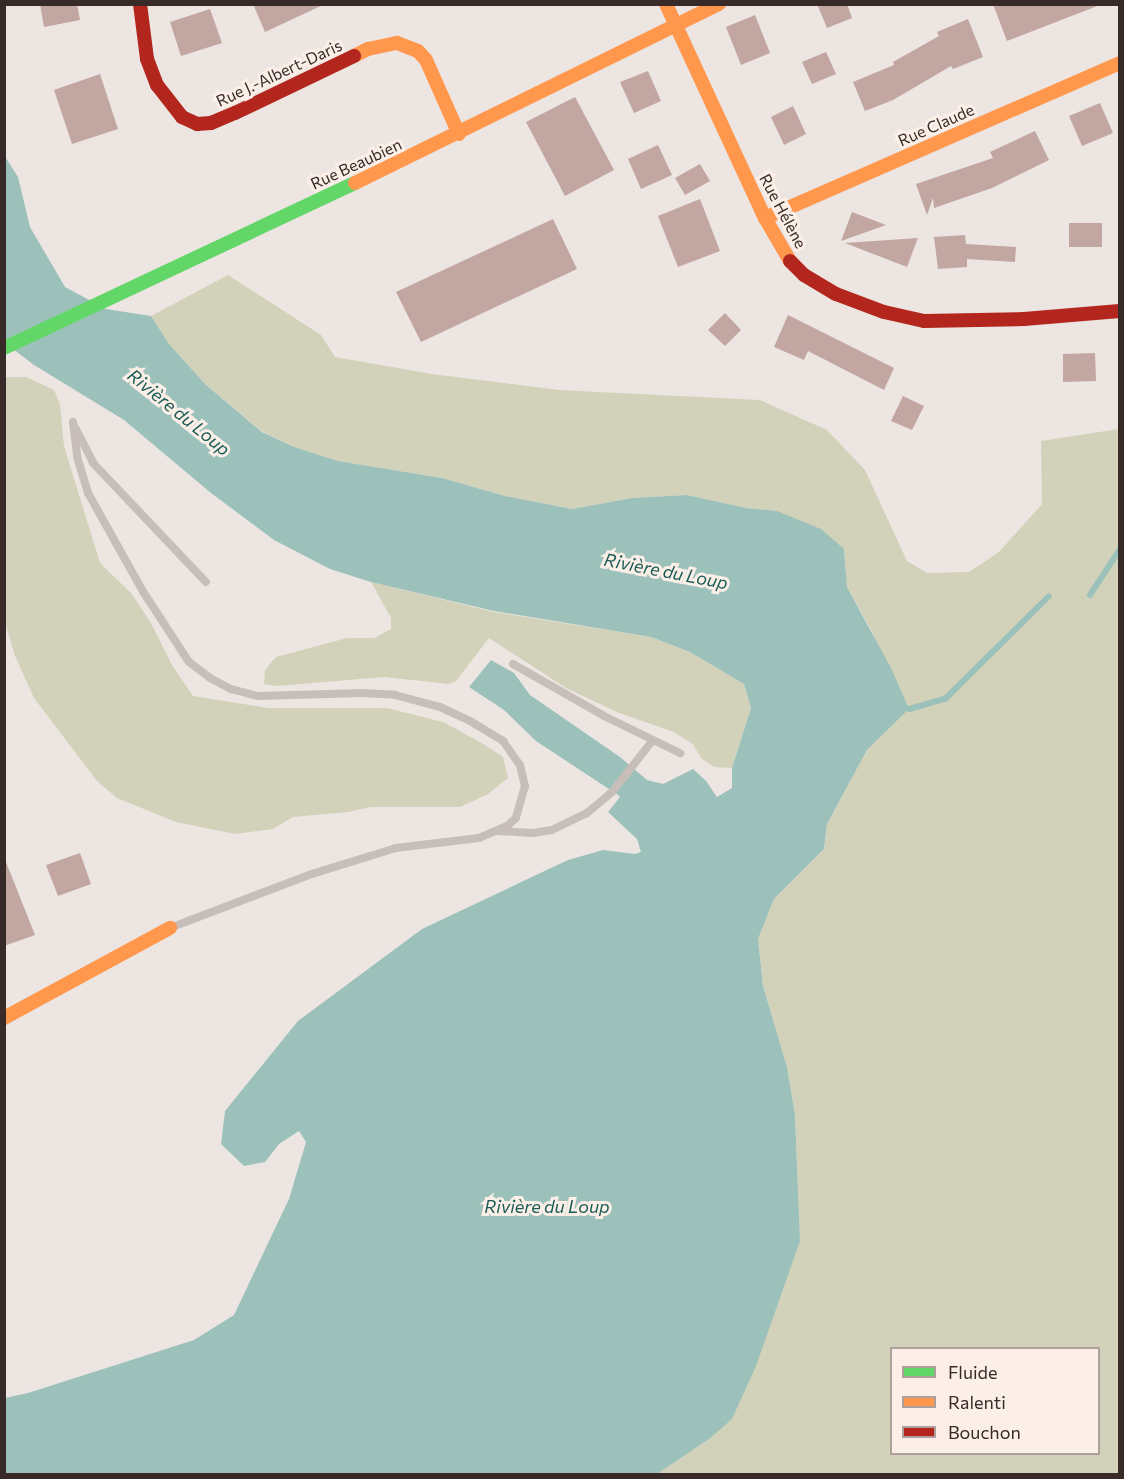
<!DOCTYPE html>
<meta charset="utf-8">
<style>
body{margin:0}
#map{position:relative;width:1124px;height:1479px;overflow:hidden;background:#ede5e1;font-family:Commissioner,sans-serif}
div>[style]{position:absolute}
.green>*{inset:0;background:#d2d2ba}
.water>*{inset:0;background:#9cc1bb}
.stream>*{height:6px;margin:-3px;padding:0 3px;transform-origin:3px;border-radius:3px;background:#9cc1bb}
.building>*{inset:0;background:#c2a6a2}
.lane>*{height:8px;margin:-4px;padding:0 4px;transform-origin:4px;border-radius:4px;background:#c7beb9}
.fast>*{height:14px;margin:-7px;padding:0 7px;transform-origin:7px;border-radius:7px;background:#63d668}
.slow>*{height:14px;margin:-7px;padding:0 7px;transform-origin:7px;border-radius:7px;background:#ff974d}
.jam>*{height:14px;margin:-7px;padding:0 7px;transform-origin:7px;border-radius:7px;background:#b3261e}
span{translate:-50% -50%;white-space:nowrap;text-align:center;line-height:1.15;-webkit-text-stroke:6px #fbefe8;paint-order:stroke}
.street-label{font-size:16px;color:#382a28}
.water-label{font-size:18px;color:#1b5c56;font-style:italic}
.frame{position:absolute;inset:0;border:6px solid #382a28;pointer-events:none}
.legend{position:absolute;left:890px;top:1347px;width:210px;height:108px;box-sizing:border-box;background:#fbefe8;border:2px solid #ada09b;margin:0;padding:8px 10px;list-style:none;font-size:18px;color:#382a28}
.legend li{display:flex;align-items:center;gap:12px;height:30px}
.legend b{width:30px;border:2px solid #ada09b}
</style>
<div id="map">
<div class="green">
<i style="clip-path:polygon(evenodd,228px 275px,321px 335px,335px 357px,432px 374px,559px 390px,760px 400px,827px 430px,865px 470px,907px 561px,927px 573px,969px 572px,999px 552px,1042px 504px,1041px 441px,1119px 429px,1119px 1474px,657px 1474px,709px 1439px,800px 1241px,795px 1115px,787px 1067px,763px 986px,758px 939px,774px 899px,824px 849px,827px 824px,867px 750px,909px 709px,869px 626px,847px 587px,844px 549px,777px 511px,746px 508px,687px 495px,632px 498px,572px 509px,505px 496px,442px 478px,338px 461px,294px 447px,263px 432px,205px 384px,169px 344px,151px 316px,228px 275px,892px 1348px,1098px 1348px,1098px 1454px,892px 1454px,892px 1348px)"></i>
<i style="clip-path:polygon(5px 377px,26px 377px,54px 390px,60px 404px,64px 446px,100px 563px,132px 594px,151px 623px,172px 665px,193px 696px,268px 708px,387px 708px,443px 722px,480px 742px,503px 757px,508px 778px,488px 794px,460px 807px,371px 807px,348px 812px,293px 817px,273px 829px,235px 834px,176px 822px,117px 798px,97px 781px,34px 698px,15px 656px,5px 623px)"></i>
<i style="clip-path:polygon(371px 582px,494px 612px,651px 637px,690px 652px,744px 684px,751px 708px,732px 768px,714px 767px,701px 758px,693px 744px,674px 732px,619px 713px,566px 688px,489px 638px,456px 681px,449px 684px,384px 677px,277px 686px,264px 684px,265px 670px,276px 657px,347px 638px,374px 638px,391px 629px,391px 618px)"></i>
</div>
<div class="water">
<i style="clip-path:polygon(4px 155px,18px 177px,30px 227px,65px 287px,106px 309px,151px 316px,169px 344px,205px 384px,262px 432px,294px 447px,338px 461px,442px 478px,505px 496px,572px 509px,632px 498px,687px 495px,746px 508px,777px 511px,821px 529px,844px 549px,847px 587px,891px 668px,909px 709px,867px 750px,827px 824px,824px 849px,774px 899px,758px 939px,763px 986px,787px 1067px,795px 1115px,800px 1241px,756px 1366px,732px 1419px,709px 1439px,657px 1474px,5px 1474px,5px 1398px,28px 1393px,194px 1340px,234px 1315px,289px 1199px,306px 1142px,299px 1131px,279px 1144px,265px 1162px,244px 1166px,221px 1144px,225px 1111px,298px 1021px,422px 929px,568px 860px,603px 850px,635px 854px,641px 852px,637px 839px,608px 812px,620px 797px,618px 795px,536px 741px,504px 710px,469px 687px,491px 660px,514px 673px,530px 695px,620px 757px,647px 780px,663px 784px,693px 769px,706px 781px,717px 797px,732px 788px,732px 768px,751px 708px,744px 684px,690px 652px,651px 637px,494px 611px,371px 582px,330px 569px,274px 540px,211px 493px,124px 420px,34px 365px,5px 343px)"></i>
</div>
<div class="stream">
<i style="left:1090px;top:595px;width:55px;rotate:-56.9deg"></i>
<i style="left:909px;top:709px;width:37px;rotate:-16deg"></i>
<i style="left:945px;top:699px;width:146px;rotate:-44.7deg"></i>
</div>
<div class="building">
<i style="clip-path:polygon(40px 4px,77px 4px,80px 20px,44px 27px)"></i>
<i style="clip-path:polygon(253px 4px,325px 4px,265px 32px)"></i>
<i style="clip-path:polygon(817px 4px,847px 4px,852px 18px,827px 28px)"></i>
<i style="clip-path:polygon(993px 4px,1100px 4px,1100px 5px,1007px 41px)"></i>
<i style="clip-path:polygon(210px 9px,222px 43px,181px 56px,170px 22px)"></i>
<i style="clip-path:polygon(755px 15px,770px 53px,741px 65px,726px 27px)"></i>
<i style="clip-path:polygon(968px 19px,983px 57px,953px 69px,951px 66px,893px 100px,865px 111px,853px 82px,894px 65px,893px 62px,939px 36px,937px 32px)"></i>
<i style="clip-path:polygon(826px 52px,836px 74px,812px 84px,802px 62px)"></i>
<i style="clip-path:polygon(648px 71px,661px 101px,634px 113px,620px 82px)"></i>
<i style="clip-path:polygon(100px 74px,118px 129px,72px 144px,54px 90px)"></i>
<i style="clip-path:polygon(575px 97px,614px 170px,565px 196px,526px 122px)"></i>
<i style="clip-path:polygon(1100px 103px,1113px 133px,1082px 146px,1069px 116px)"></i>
<i style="clip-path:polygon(793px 106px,806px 134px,784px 145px,771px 117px)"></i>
<i style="clip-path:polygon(1035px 131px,1049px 160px,992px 188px,934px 208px,933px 198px,927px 215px,916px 184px,993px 158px,990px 152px)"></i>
<i style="clip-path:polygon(658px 145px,672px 175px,641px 189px,628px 159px)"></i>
<i style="clip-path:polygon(700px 164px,710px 181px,685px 195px,675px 178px)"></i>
<i style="clip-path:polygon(700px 199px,720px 251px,678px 267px,658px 216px)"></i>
<i style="clip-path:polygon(852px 212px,886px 225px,841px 241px)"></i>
<i style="clip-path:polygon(553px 219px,577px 269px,421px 342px,396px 292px)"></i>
<i style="clip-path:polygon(1069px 223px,1102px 223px,1102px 247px,1069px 247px)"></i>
<i style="clip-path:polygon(965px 235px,966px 244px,1016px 247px,1015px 262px,967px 259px,967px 267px,938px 269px,934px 237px)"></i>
<i style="clip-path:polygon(918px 238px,907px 267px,845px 243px)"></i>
<i style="clip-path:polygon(725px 313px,741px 330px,725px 346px,708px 330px)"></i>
<i style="clip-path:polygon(788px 315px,894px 368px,884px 390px,808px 351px,804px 360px,774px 347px)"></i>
<i style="clip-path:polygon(1095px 353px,1096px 381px,1063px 382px,1063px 354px)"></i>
<i style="clip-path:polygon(903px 396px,924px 406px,912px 430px,891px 421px)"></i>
<i style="clip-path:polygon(80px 853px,91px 884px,58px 896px,46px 865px)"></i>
<i style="clip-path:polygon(4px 857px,35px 935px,4px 946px)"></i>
</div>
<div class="lane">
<i style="left:73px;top:422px;width:38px;rotate:83deg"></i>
<i style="left:78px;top:460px;width:34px;rotate:73deg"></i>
<i style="left:88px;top:493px;width:115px;rotate:60.8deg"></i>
<i style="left:144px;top:593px;width:82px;rotate:56.9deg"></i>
<i style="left:189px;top:662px;width:26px;rotate:37deg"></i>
<i style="left:210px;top:678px;width:24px;rotate:28deg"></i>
<i style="left:231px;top:689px;width:28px;rotate:15deg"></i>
<i style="left:258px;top:696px;width:104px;rotate:-1.7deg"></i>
<i style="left:362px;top:693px;width:33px;rotate:3deg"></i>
<i style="left:395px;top:695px;width:47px;rotate:14.9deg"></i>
<i style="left:440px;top:707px;width:33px;rotate:25deg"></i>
<i style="left:470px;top:721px;width:39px;rotate:31deg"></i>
<i style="left:503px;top:741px;width:29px;rotate:55deg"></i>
<i style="left:520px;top:765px;width:22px;rotate:77deg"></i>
<i style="left:525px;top:786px;width:33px;rotate:106deg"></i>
<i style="left:516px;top:818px;width:12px;rotate:138deg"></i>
<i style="left:507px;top:826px;width:30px;rotate:157deg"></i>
<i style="left:479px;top:838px;width:84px;rotate:173.1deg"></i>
<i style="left:396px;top:848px;width:91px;rotate:162.8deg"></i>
<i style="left:309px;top:875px;width:147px;rotate:159.2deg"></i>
<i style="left:76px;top:429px;width:38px;rotate:63deg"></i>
<i style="left:93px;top:463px;width:164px;rotate:46.5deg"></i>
<i style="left:513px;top:664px;width:105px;rotate:29.7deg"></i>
<i style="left:604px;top:716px;width:85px;rotate:26deg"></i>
<i style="left:497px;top:831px;width:36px;rotate:3deg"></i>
<i style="left:533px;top:833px;width:19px;rotate:-9deg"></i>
<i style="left:552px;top:830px;width:39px;rotate:-26deg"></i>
<i style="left:587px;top:813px;width:34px;rotate:-40deg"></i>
<i style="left:613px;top:791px;width:63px;rotate:-52deg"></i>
</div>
<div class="fast">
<i style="left:4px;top:348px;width:388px;rotate:-25.2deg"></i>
</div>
<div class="slow">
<i style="left:666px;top:4px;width:236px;rotate:65.2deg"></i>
<i style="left:765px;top:218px;width:50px;rotate:59.8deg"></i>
<i style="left:354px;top:56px;width:16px;rotate:-27deg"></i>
<i style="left:368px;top:49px;width:30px;rotate:-12deg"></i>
<i style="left:397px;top:43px;width:22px;rotate:21deg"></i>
<i style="left:418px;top:51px;width:12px;rotate:48deg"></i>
<i style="left:426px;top:60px;width:81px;rotate:66deg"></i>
<i style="left:355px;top:183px;width:406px;rotate:-26.2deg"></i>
<i style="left:765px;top:218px;width:387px;rotate:-23.6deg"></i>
<i style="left:4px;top:1018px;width:189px;rotate:-28.5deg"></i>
</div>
<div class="jam">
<i style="left:140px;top:4px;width:55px;rotate:82.7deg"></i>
<i style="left:147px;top:59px;width:28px;rotate:69deg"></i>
<i style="left:157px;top:85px;width:41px;rotate:52deg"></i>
<i style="left:182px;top:117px;width:17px;rotate:25deg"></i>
<i style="left:197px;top:124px;width:14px;rotate:-4deg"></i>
<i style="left:211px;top:123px;width:26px;rotate:-23deg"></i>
<i style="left:235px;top:113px;width:132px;rotate:-25.6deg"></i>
<i style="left:790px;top:261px;width:20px;rotate:45deg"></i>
<i style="left:804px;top:275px;width:37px;rotate:31deg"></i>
<i style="left:836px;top:294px;width:51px;rotate:20.6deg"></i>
<i style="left:884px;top:312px;width:41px;rotate:12.7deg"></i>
<i style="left:924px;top:321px;width:100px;rotate:-1.1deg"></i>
<i style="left:1024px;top:319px;width:96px;rotate:-4.8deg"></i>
</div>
<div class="street-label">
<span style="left:279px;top:73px;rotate:-25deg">Rue J.-Albert-Daris</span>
<span style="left:936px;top:125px;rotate:-24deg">Rue Claude</span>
<span style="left:356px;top:164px;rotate:-25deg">Rue Beaubien</span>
<span style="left:783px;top:211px;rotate:62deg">Rue Hélène</span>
</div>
<div class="water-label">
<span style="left:179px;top:412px;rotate:39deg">Rivière du Loup</span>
<span style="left:666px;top:571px;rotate:11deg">Rivière du Loup</span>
<span style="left:547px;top:1206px">Rivière du Loup</span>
</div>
<div class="frame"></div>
<ul class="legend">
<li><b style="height:8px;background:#63d668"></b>Fluide</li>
<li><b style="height:8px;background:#ff974d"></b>Ralenti</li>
<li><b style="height:8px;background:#b3261e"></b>Bouchon</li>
</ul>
</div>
